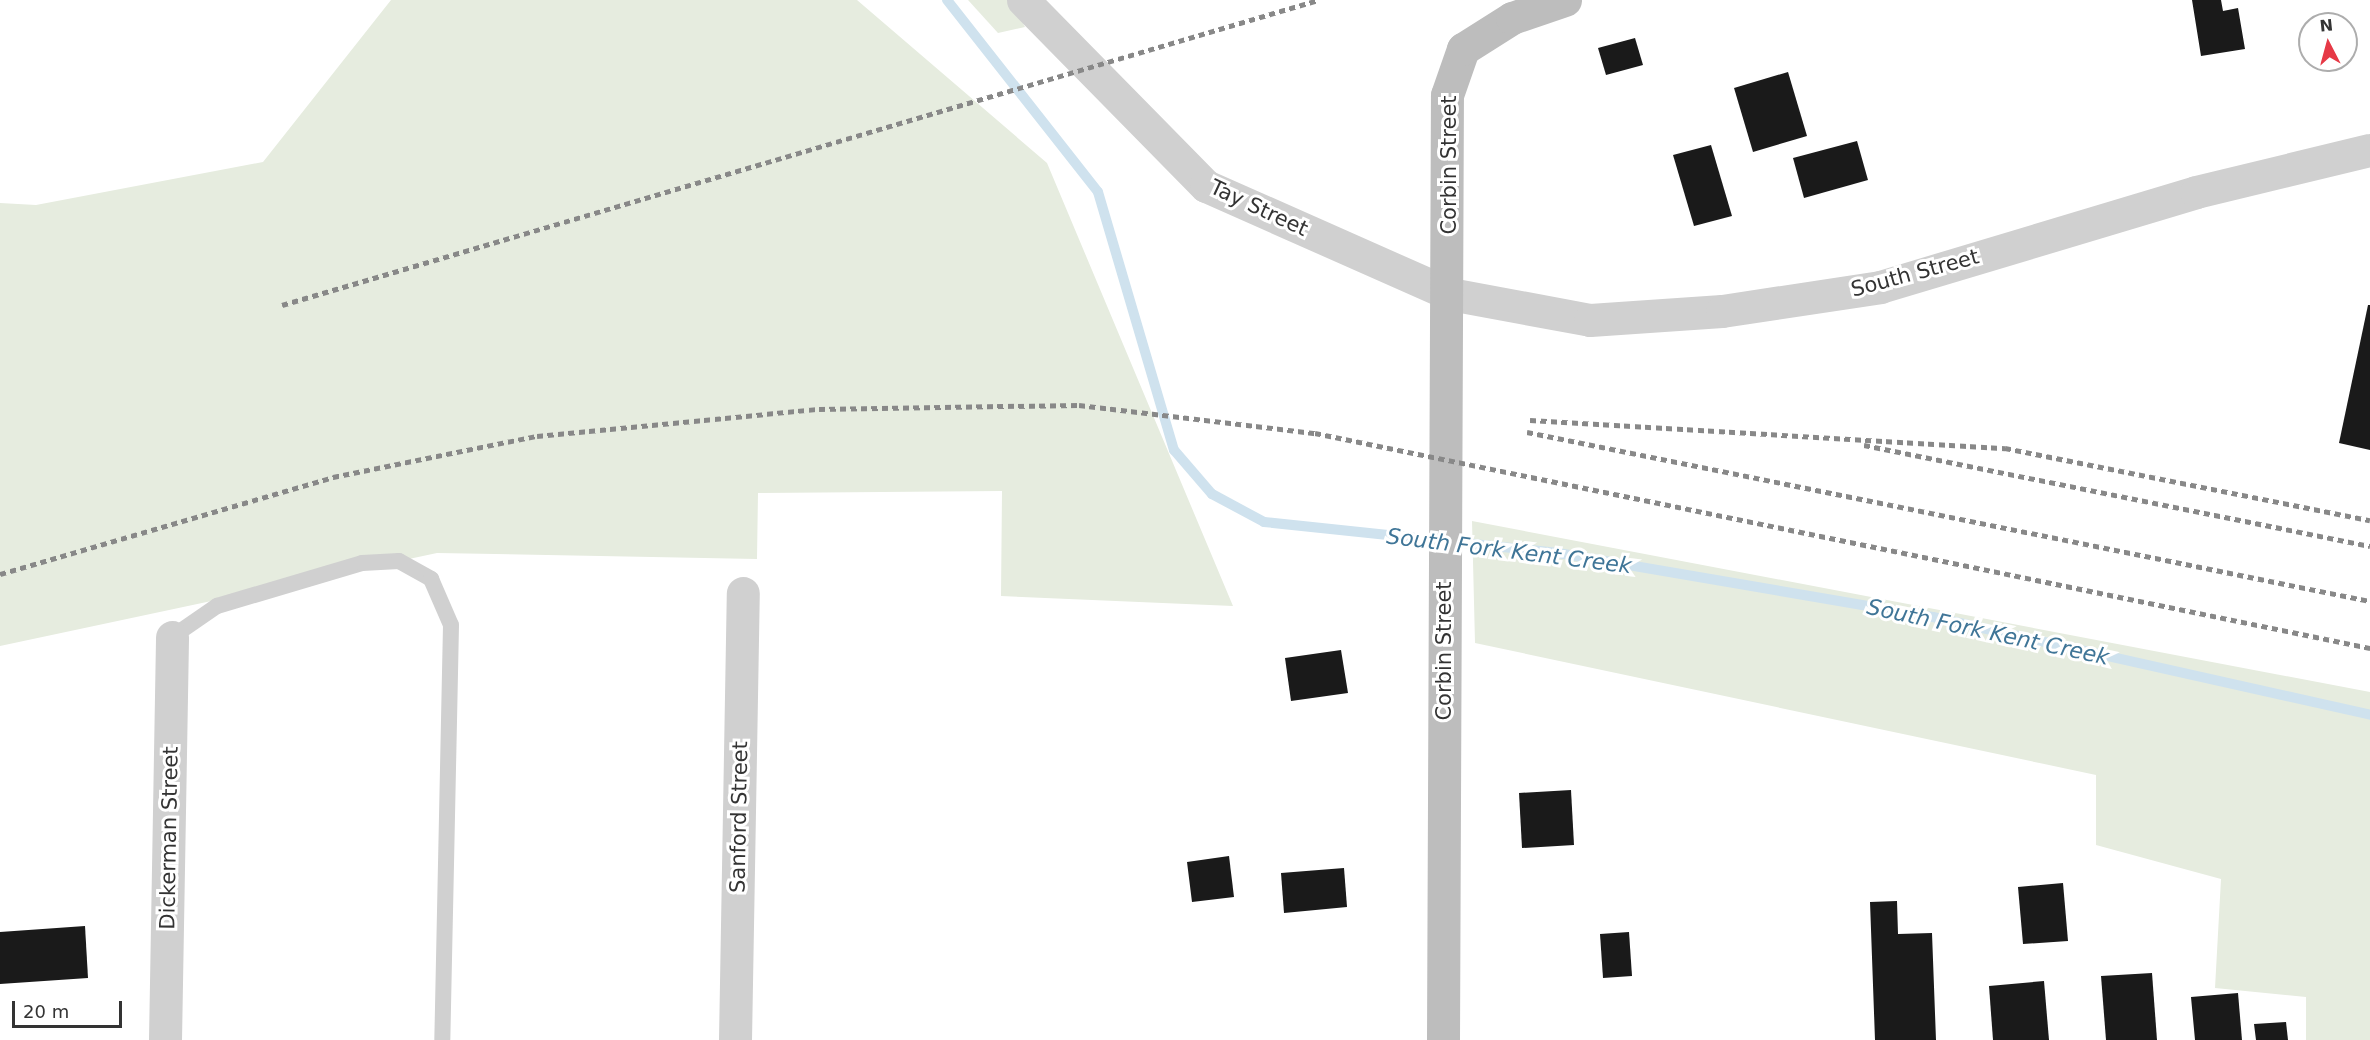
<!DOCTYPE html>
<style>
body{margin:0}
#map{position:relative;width:2370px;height:1040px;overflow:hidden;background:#fff;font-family:"DejaVu Sans",sans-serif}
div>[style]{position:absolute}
.green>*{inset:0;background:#e6ecdf}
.stream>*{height:10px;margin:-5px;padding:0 5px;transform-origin:5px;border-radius:5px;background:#cfe2ee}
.building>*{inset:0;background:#1a1a1a}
.lane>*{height:16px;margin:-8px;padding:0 8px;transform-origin:8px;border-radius:8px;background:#d0d0d0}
.street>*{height:33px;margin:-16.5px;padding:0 16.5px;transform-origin:16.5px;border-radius:16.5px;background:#d0d0d0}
.secondary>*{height:33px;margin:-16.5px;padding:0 16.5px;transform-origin:16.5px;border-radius:16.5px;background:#bdbdbd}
.rail>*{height:4.5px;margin-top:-2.25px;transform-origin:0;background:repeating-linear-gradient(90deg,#888 0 6px,transparent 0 10.5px)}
span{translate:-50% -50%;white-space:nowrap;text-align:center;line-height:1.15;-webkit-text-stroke:6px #fff;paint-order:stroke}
.street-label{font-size:21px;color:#333}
.water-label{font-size:22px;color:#3f7597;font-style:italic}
.north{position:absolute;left:2298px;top:12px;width:60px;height:60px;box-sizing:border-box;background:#fff;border:2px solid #adadad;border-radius:50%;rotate:354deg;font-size:16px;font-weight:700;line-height:24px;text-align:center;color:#333}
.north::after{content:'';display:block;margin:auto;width:21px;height:27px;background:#e63946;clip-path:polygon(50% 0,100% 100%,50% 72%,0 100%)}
.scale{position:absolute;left:12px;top:1001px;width:110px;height:27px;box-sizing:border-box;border:3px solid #333;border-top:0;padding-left:8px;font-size:18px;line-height:21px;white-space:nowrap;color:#333;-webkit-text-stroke:4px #fff;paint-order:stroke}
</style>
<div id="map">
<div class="green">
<i style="clip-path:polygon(391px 0,857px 0,1047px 163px,1233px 606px,1001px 596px,1002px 491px,758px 493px,757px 559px,437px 553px,0 646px,0 203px,36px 205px,263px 162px)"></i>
<i style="clip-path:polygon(968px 0,1011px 0,1025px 27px,998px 33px)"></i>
<i style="clip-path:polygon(1472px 521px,2370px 692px,2370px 1040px,2306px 1040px,2306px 997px,2215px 988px,2221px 879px,2096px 845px,2096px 775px,1475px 643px)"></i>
</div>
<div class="stream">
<i style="left:947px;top:0;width:244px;rotate:51.8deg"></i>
<i style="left:1098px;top:192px;width:269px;rotate:73.6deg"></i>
<i style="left:1174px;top:450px;width:58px;rotate:49.2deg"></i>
<i style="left:1212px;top:494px;width:59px;rotate:28.3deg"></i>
<i style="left:1264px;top:522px;width:296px;rotate:6deg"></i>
<i style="left:1558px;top:553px;width:380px;rotate:9.7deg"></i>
<i style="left:1933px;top:617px;width:448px;rotate:12.6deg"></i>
</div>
<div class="building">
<i style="clip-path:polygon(2192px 0,2221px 0,2223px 11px,2238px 8px,2245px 49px,2201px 56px)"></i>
<i style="clip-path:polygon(1635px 38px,1643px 65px,1606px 75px,1598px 48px)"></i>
<i style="clip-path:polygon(1788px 72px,1807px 136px,1753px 152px,1734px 88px)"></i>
<i style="clip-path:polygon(1857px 141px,1868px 180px,1804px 198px,1793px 158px)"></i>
<i style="clip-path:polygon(1711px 145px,1732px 216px,1694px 226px,1673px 155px)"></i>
<i style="clip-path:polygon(2368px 305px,2370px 305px,2370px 450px,2339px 443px)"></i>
<i style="clip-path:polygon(1341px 650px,1348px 693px,1291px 701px,1285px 658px)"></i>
<i style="clip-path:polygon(1571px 790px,1574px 845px,1522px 848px,1519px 793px)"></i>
<i style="clip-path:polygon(1229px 856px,1234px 897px,1192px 902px,1187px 862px)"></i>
<i style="clip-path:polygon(1344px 868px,1347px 907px,1284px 913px,1281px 873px)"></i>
<i style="clip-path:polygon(2063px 883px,2068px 941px,2023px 944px,2018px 887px)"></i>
<i style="clip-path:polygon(1897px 901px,1898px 934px,1932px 933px,1936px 1040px,1875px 1040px,1870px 902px)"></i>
<i style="clip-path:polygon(85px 926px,88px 978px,0 984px,0 932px)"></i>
<i style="clip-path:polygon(1629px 932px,1632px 976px,1603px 978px,1600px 934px)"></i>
<i style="clip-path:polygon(2152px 973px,2157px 1040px,2106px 1040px,2101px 976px)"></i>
<i style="clip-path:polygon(2044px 981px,2049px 1040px,1993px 1040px,1989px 986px)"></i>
<i style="clip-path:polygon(2238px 993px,2242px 1040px,2195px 1040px,2191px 997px)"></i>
<i style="clip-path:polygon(2286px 1022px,2288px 1040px,2256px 1040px,2254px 1024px)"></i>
</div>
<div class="lane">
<i style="left:172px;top:637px;width:55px;rotate:-34.6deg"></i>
<i style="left:217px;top:606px;width:151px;rotate:-16.5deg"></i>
<i style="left:362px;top:563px;width:37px;rotate:-3deg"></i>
<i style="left:399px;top:561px;width:37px;rotate:29deg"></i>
<i style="left:431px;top:579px;width:50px;rotate:66.5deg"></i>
<i style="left:451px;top:625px;width:415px;rotate:91.2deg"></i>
</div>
<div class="street">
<i style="left:1023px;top:0;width:261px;rotate:45.5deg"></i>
<i style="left:1206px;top:186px;width:267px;rotate:23.9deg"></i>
<i style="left:1450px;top:294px;width:142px;rotate:10.5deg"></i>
<i style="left:1590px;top:320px;width:132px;rotate:-3.9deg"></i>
<i style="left:1722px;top:311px;width:160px;rotate:-8.6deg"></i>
<i style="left:1880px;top:287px;width:330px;rotate:-16.7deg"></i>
<i style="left:2196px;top:192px;width:179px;rotate:-13.6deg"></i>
<i style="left:165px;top:1040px;width:403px;rotate:-89deg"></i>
<i style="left:735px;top:1040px;width:447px;rotate:-89deg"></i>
</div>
<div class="secondary">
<i style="left:1443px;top:1040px;width:945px;rotate:-89.76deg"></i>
<i style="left:1447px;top:95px;width:49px;rotate:-70.8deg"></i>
<i style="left:1463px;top:49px;width:58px;rotate:-32.3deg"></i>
<i style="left:1512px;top:18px;width:56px;rotate:-18.8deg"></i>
</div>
<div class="rail">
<i style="left:282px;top:305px;width:1080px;rotate:-16.4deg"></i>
<i style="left:1530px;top:420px;width:476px;rotate:3.4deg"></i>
<i style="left:2005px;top:448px;width:372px;rotate:11.2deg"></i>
<i style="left:1527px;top:432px;width:860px;rotate:11.34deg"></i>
<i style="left:1864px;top:445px;width:516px;rotate:11.29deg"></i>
<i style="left:0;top:574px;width:347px;rotate:-16.2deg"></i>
<i style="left:333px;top:477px;width:208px;rotate:-11.4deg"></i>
<i style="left:537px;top:436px;width:283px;rotate:-5.5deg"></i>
<i style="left:819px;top:409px;width:260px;rotate:-0.9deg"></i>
<i style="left:1079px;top:405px;width:238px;rotate:6.8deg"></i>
<i style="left:1315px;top:433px;width:1077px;rotate:11.52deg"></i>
</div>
<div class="street-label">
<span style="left:1449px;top:165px;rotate:-90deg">Corbin Street</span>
<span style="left:1259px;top:208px;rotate:25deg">Tay Street</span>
<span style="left:1915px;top:273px;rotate:-15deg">South Street</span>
<span style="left:1444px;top:651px;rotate:-90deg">Corbin Street</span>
<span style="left:739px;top:817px;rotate:-89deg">Sanford Street</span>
<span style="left:169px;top:838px;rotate:-89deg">Dickerman Street</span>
</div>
<div class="water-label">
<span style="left:1509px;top:551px;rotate:7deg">South Fork Kent Creek</span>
<span style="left:1988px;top:632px;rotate:12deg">South Fork Kent Creek</span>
</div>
<div class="north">N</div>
<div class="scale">20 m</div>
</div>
